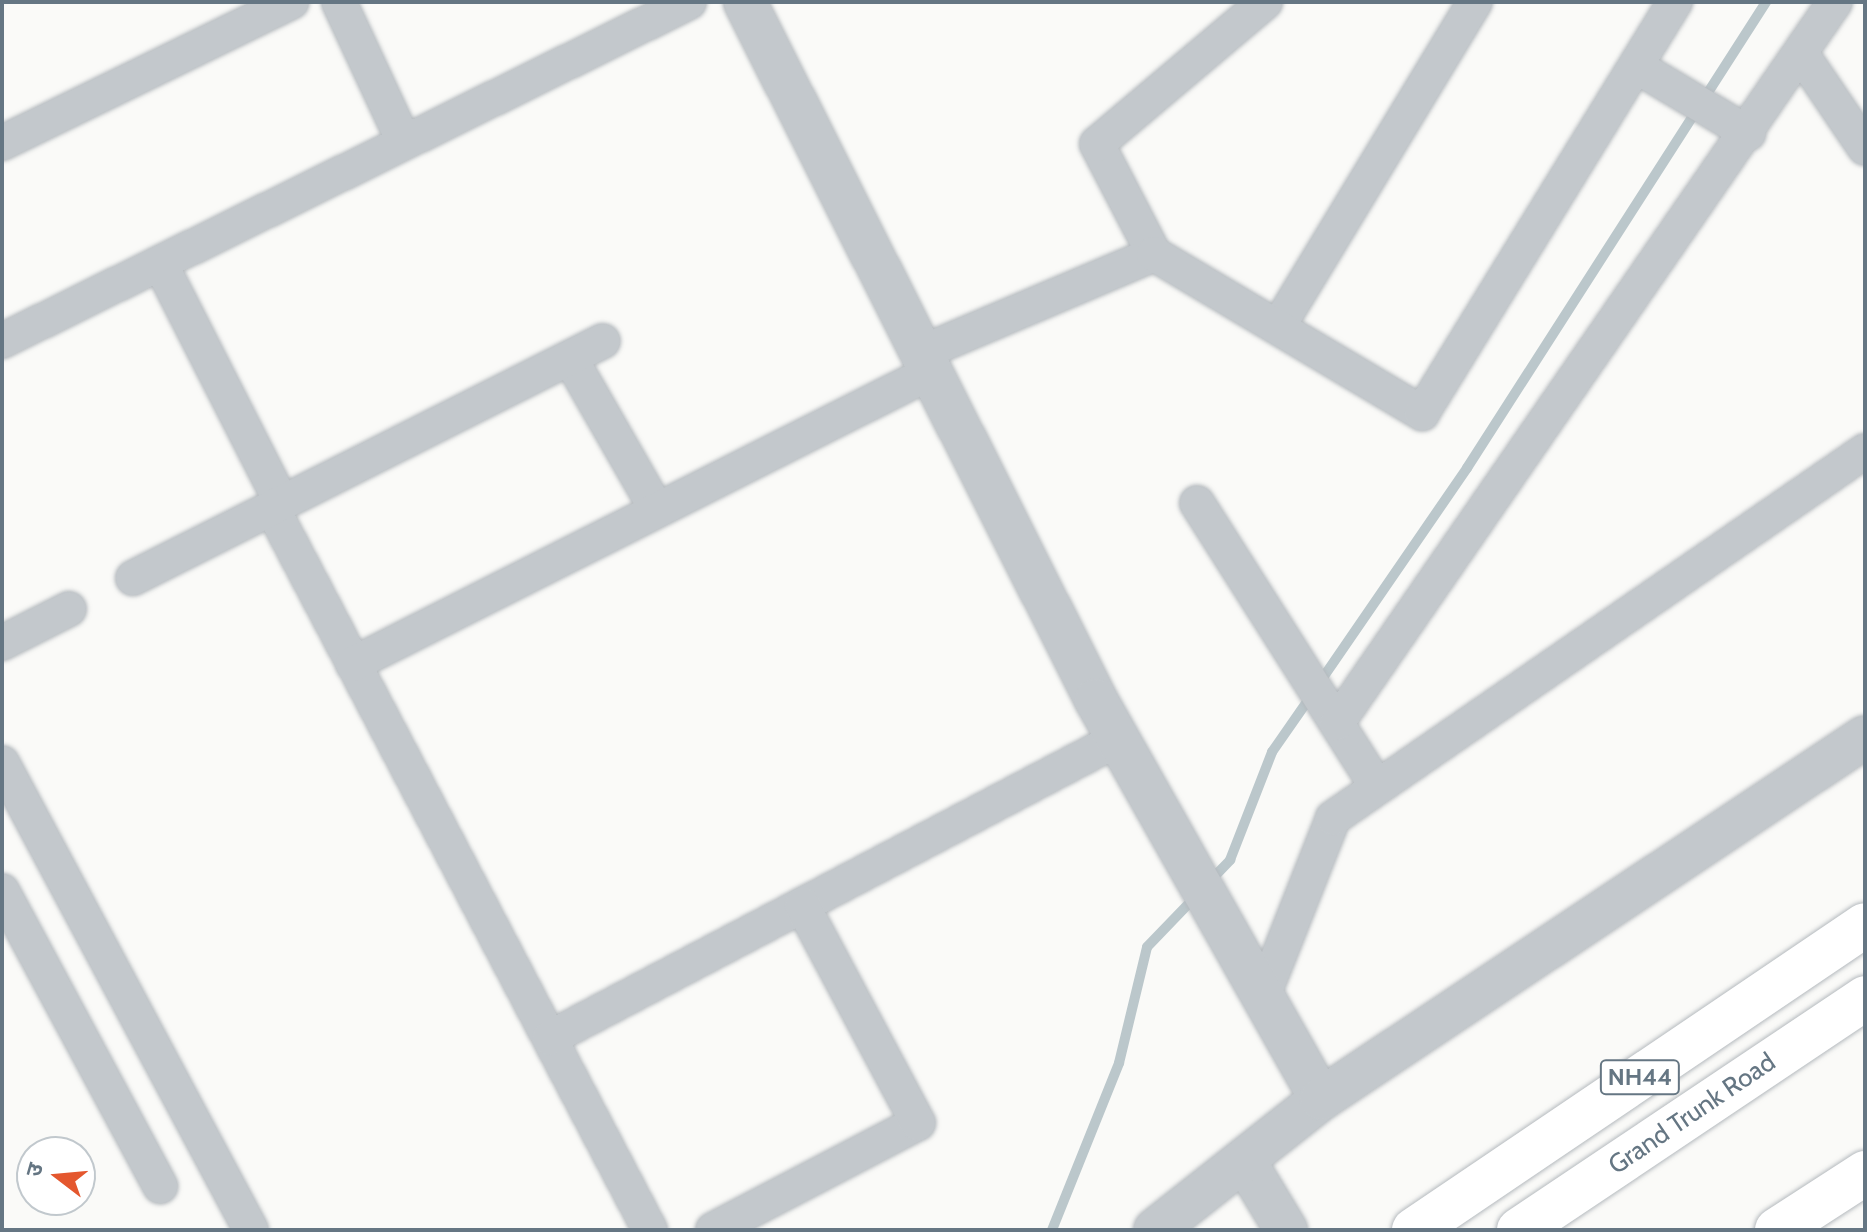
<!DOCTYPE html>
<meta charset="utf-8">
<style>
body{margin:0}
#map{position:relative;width:1867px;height:1232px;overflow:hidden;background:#fafaf8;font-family:Cabin,"Noto Sans Devanagari",sans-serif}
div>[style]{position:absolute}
.stream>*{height:10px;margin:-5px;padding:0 5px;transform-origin:5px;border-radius:5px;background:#bbc7cb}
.roads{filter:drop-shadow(0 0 2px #b5babe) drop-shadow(0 0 2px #b5babe)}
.minor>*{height:34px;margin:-17px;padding:0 17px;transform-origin:17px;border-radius:17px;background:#c3c8cc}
.tertiary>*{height:42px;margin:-21px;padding:0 21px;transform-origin:21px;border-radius:21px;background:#c3c8cc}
.primary>*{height:44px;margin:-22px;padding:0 22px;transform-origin:22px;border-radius:22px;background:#fff}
.trunk>*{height:44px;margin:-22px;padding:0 22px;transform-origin:22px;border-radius:22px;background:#fff}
span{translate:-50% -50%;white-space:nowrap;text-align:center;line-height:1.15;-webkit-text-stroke:8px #fff;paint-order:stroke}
.shield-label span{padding:2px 6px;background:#fff;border:2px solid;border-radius:6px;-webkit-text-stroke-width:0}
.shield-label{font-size:24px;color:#657683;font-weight:700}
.street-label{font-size:26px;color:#657683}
.frame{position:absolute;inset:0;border:4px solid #657683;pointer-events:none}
.north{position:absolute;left:16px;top:1136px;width:80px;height:80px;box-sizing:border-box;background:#fff;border:2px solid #c1c8cd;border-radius:50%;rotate:286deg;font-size:22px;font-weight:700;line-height:32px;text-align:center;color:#657683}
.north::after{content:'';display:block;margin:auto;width:28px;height:36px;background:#e4572e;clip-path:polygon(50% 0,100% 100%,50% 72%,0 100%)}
</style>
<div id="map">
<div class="stream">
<i style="left:1320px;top:682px;width:260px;rotate:-55.5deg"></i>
<i style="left:1467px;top:468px;width:554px;rotate:-57.31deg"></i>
<i style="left:1211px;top:880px;width:28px;rotate:-46deg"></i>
<i style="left:1230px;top:860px;width:116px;rotate:-68.7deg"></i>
<i style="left:1272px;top:752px;width:68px;rotate:-55.1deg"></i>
<i style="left:1052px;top:1230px;width:180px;rotate:-68.1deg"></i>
<i style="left:1119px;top:1063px;width:119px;rotate:-76.4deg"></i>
<i style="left:1147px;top:947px;width:72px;rotate:-46.1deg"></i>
</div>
<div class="roads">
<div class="minor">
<i style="left:339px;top:2px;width:154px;rotate:65.1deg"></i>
<i style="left:1802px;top:55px;width:112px;rotate:55.9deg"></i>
<i style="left:1636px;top:66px;width:131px;rotate:30.9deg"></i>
<i style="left:2px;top:143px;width:322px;rotate:-26deg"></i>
<i style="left:1154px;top:254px;width:124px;rotate:-117.4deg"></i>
<i style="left:1097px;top:144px;width:220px;rotate:-40.2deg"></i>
<i style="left:160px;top:263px;width:269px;rotate:63.1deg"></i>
<i style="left:1278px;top:327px;width:380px;rotate:-58.8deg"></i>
<i style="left:2px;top:341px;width:766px;rotate:-26.26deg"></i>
<i style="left:921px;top:353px;width:253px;rotate:-23deg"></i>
<i style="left:1154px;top:254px;width:312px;rotate:30.7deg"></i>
<i style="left:1422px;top:413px;width:483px;rotate:-58.4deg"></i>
<i style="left:570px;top:358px;width:175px;rotate:60.2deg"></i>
<i style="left:1197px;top:503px;width:336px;rotate:57.6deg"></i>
<i style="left:272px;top:508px;width:815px;rotate:62.37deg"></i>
<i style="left:133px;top:578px;width:526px;rotate:-26.76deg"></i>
<i style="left:2px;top:643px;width:75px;rotate:-26.9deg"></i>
<i style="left:353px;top:664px;width:648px;rotate:-26.8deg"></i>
<i style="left:1337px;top:723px;width:876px;rotate:-55.37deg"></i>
<i style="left:2px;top:763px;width:529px;rotate:61.93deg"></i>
<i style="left:2px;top:891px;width:335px;rotate:61.8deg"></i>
<i style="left:1263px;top:996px;width:191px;rotate:-68.5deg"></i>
<i style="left:1333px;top:818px;width:646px;rotate:-34.6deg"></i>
<i style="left:550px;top:1038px;width:642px;rotate:-27.76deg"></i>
<i style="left:713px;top:1230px;width:231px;rotate:-27.6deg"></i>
<i style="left:918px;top:1123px;width:247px;rotate:-118deg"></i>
</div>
<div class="tertiary">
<i style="left:745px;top:2px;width:781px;rotate:63.3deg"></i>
<i style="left:1096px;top:700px;width:458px;rotate:60.6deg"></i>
<i style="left:1244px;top:1160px;width:82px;rotate:59deg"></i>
<i style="left:1155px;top:1230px;width:211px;rotate:-38.3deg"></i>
<i style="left:1321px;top:1099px;width:653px;rotate:-33.64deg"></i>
</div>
<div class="primary">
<i style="left:1777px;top:1230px;width:105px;rotate:-32.9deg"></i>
</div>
<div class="trunk">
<i style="left:1414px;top:1230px;width:544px;rotate:-34.07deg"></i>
<i style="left:1519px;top:1230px;width:417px;rotate:-33.8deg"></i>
</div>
</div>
<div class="shield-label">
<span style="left:1640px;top:1077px">NH44</span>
</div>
<div class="street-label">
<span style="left:1692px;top:1114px;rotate:-34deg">Grand Trunk Road</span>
</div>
<div class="frame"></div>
<div class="north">उ</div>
</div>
